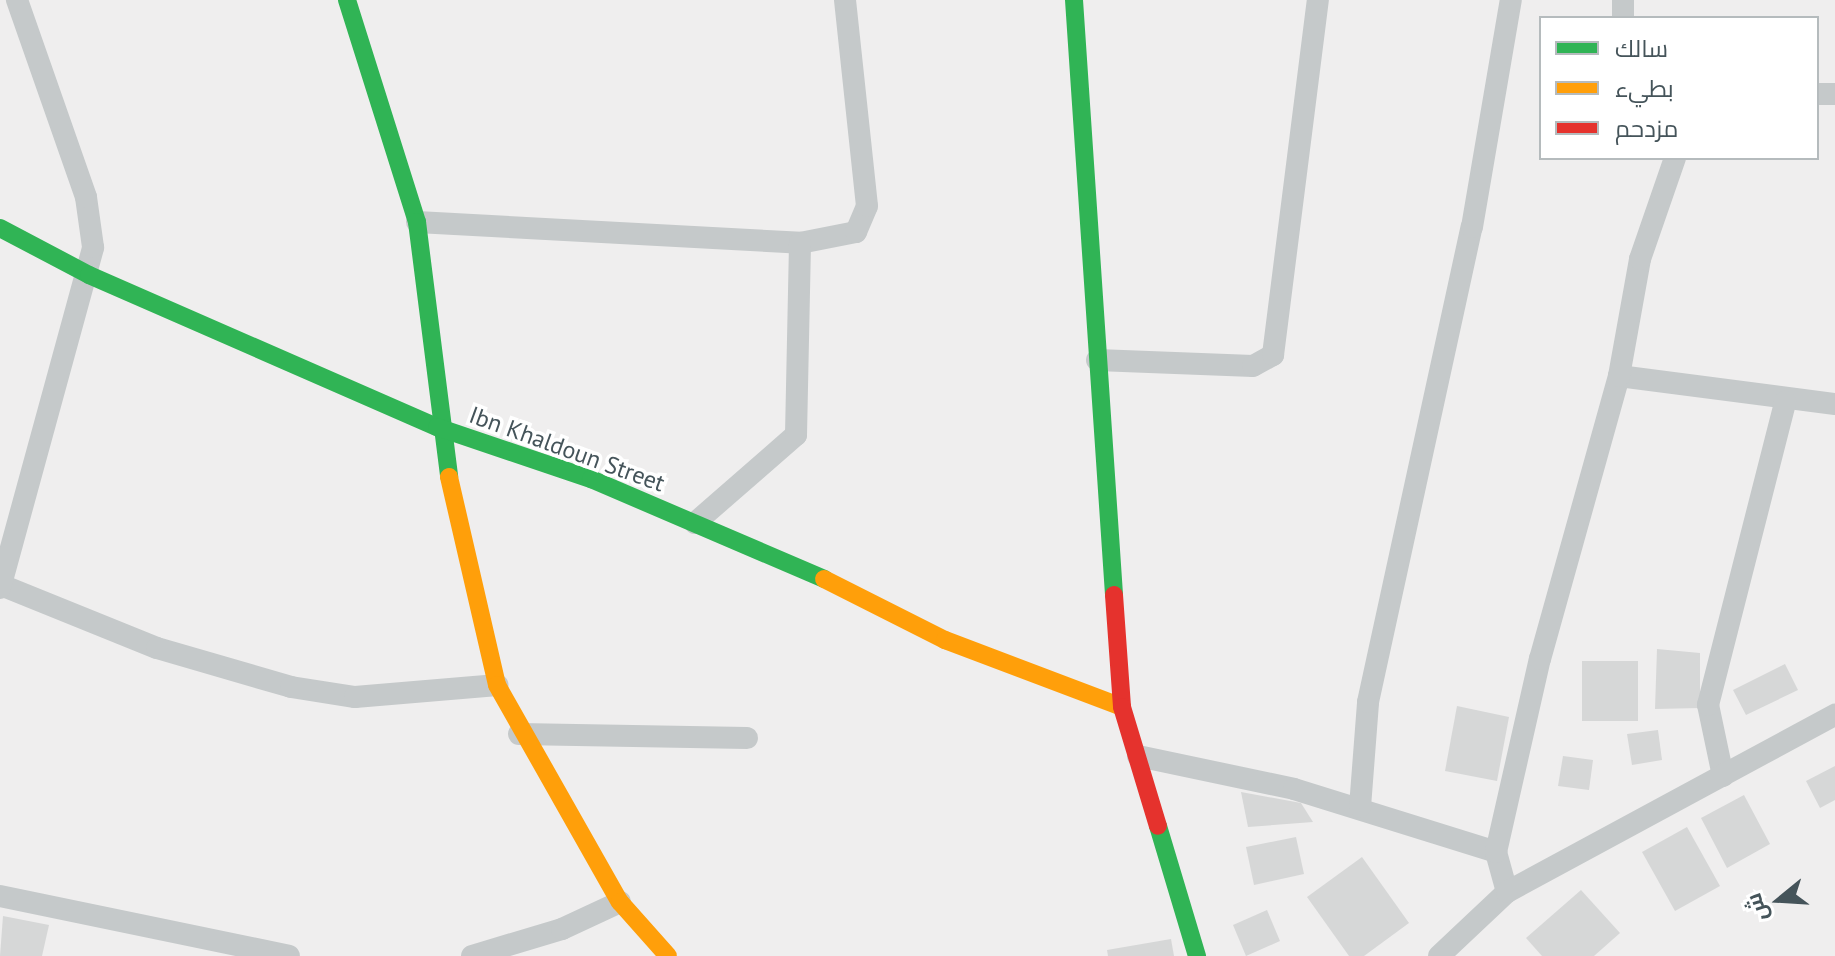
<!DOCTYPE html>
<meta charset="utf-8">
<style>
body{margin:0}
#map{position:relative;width:1835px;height:956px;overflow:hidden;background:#efeeee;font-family:"PT Sans",Cairo,sans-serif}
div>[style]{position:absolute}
.building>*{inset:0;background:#d6d7d7}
.street>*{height:22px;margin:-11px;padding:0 11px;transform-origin:11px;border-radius:11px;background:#c5c9ca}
.fast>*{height:18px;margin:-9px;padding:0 9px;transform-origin:9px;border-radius:9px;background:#30b455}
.slow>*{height:18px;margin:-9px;padding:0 9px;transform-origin:9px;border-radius:9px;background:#ff9f0a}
.jam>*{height:18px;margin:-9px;padding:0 9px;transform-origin:9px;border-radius:9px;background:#e5322d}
span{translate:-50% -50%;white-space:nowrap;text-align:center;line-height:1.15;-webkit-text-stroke:7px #fff;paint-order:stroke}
.street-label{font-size:24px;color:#45545a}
.legend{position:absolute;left:1539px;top:16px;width:280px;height:144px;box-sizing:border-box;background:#fff;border:2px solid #b5bbbd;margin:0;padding:10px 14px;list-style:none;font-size:24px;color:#45545a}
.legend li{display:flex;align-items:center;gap:16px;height:40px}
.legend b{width:40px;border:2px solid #b5bbbd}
.north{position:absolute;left:1739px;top:860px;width:80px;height:80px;-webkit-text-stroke:6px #fff;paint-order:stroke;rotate:252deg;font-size:22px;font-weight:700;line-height:32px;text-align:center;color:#45545a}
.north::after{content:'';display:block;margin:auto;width:28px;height:36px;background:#45545a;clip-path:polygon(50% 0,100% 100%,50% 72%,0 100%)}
</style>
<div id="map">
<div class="building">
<i style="clip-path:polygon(1657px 649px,1700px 653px,1700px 708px,1655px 709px)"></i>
<i style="clip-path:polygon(1582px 661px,1638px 661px,1638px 721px,1582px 721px)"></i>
<i style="clip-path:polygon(1785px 664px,1798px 690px,1746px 715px,1733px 690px)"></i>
<i style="clip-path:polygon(1457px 706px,1509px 717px,1497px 781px,1445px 771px)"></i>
<i style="clip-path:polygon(1658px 730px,1662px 760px,1632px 765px,1627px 734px)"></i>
<i style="clip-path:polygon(1563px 756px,1593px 760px,1589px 790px,1558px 786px)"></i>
<i style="clip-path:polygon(1835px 766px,1835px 800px,1820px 808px,1806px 781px)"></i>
<i style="clip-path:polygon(1241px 792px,1301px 803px,1313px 822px,1248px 827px)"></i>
<i style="clip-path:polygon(1744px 795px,1770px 844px,1727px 868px,1701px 818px)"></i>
<i style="clip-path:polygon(1687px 827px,1720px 886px,1675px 911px,1642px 852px)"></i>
<i style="clip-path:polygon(1296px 837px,1304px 874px,1254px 885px,1246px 847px)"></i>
<i style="clip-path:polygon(1362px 857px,1409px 923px,1364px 956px,1349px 956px,1307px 897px)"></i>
<i style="clip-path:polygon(1581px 890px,1620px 933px,1594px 956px,1542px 956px,1526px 938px)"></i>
<i style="clip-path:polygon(1267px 910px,1280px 941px,1246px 956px,1233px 925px)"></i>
<i style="clip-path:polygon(3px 916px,49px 925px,42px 956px,0 956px)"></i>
<i style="clip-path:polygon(1171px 939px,1174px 956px,1108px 956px,1107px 950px)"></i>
</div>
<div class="street">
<i style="left:1623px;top:18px;width:18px;rotate:-90deg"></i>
<i style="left:1817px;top:94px;width:18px"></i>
<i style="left:417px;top:222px;width:384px;rotate:3.1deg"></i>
<i style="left:800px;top:243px;width:57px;rotate:-11.1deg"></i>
<i style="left:856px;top:232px;width:28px;rotate:-67deg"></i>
<i style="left:867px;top:206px;width:207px;rotate:-96.1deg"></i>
<i style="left:1097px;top:360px;width:156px;rotate:2.2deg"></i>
<i style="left:1253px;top:366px;width:23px;rotate:-29deg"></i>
<i style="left:1273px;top:355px;width:358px;rotate:-82.8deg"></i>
<i style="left:1619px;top:376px;width:218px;rotate:7.4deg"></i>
<i style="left:695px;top:523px;width:134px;rotate:-41.1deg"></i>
<i style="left:796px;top:435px;width:192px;rotate:-88.8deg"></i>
<i style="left:1px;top:585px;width:168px;rotate:22deg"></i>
<i style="left:157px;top:648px;width:140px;rotate:16.2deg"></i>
<i style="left:291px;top:687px;width:65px;rotate:8.9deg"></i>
<i style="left:355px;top:697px;width:143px;rotate:-4.8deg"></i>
<i style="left:0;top:588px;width:353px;rotate:-74.7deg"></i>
<i style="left:93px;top:247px;width:50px;rotate:-98deg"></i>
<i style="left:86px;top:197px;width:209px;rotate:-109.3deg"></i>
<i style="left:519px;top:734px;width:228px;rotate:1deg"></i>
<i style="left:1138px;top:756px;width:159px;rotate:11.9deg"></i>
<i style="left:1294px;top:789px;width:212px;rotate:17.3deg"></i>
<i style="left:1723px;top:776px;width:73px;rotate:-101.9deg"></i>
<i style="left:1708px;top:705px;width:313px;rotate:-75.7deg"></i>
<i style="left:1360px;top:807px;width:105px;rotate:-85.6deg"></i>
<i style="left:1368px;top:702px;width:486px;rotate:-77.7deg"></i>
<i style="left:1472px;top:227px;width:230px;rotate:-80.3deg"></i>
<i style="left:1507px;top:892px;width:41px;rotate:-105.4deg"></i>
<i style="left:1496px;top:852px;width:198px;rotate:-77.2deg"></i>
<i style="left:1540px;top:659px;width:294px;rotate:-74.4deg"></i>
<i style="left:1619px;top:376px;width:119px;rotate:-79.8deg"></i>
<i style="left:1640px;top:259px;width:107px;rotate:-70.9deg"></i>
<i style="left:0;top:896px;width:295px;rotate:11.7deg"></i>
<i style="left:472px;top:956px;width:94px;rotate:-16.7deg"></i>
<i style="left:562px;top:929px;width:64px;rotate:-25deg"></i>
<i style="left:1439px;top:956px;width:93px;rotate:-43.3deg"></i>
<i style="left:1507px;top:892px;width:373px;rotate:-28.4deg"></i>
</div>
<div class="fast">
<i style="left:347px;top:0;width:233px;rotate:72.5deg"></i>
<i style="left:417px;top:222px;width:257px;rotate:82.8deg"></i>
<i style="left:1074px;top:0;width:596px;rotate:86.15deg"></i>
<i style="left:0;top:228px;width:101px;rotate:27.8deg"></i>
<i style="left:89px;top:275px;width:380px;rotate:23.6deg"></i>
<i style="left:437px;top:427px;width:163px;rotate:18.7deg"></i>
<i style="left:591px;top:479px;width:254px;rotate:23.2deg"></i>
<i style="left:1158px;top:826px;width:136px;rotate:73.3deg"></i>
</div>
<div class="slow">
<i style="left:449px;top:477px;width:213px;rotate:77deg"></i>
<i style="left:497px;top:685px;width:249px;rotate:60.5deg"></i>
<i style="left:620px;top:902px;width:72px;rotate:48.4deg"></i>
<i style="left:824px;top:579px;width:136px;rotate:26.8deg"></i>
<i style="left:945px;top:640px;width:189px;rotate:20.7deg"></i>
</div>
<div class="jam">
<i style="left:1114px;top:595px;width:112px;rotate:85.9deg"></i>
<i style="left:1122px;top:707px;width:124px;rotate:73.2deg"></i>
</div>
<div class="street-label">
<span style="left:567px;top:449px;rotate:20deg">Ibn Khaldoun Street</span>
</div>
<ul class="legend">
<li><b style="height:10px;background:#30b455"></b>سالك</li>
<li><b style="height:10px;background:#ff9f0a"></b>بطيء</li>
<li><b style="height:10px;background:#e5322d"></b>مزدحم</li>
</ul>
<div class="north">ش</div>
</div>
